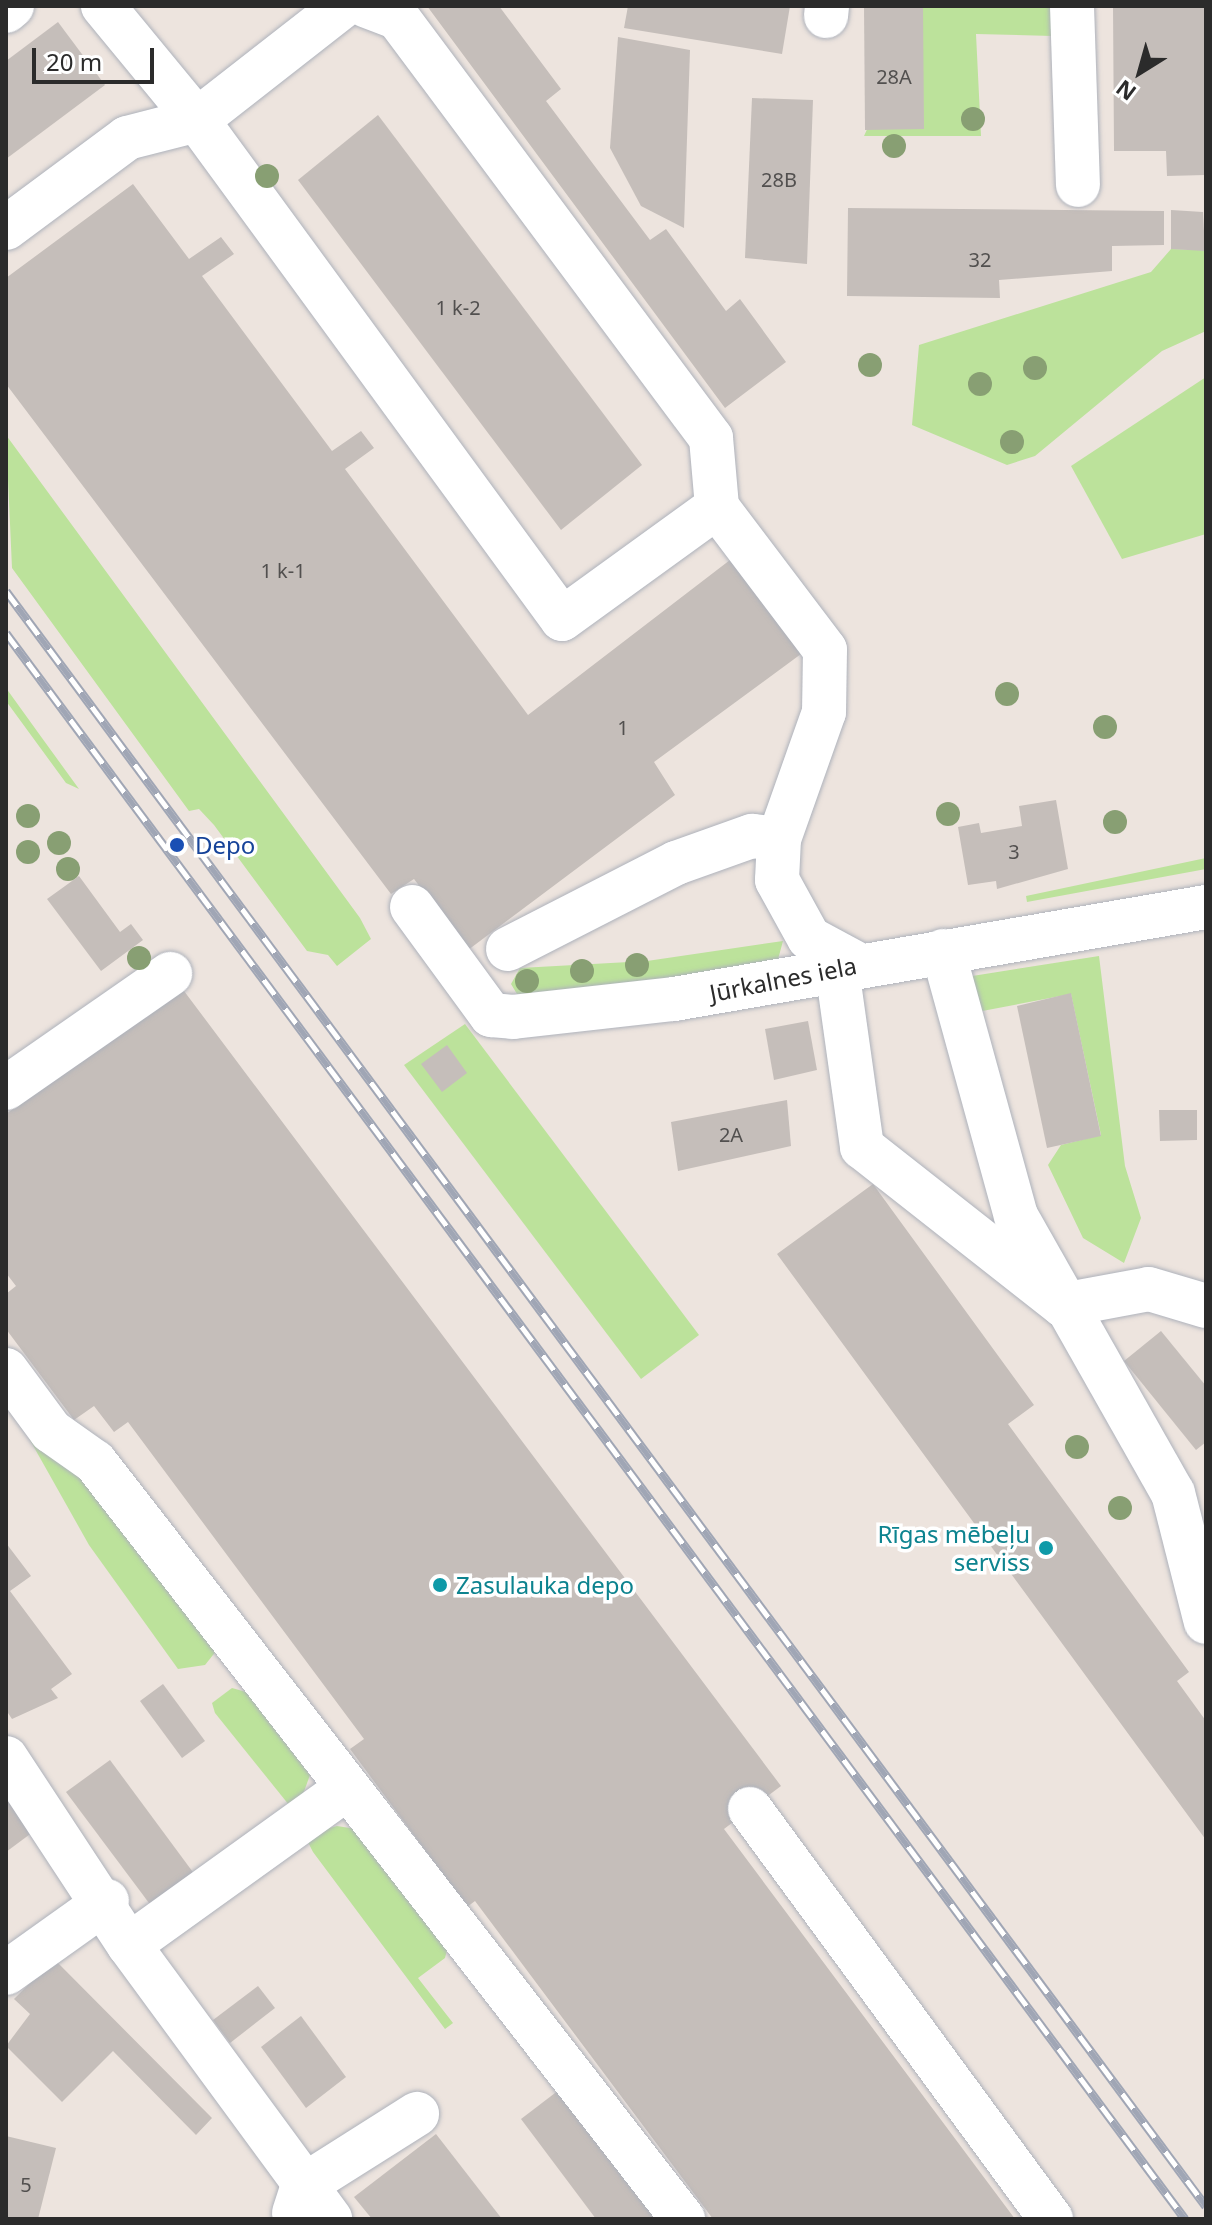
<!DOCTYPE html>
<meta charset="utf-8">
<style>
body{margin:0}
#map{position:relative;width:1212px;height:2225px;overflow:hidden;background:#ede4de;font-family:"Noto Sans",sans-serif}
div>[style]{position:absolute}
.green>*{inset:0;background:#bce29b}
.building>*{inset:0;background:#c5beba}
.roads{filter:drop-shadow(0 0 2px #aeb2bb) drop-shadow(0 0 2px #aeb2bb)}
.minor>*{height:44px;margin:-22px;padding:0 22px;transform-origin:22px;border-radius:22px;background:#fff}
.rail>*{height:9px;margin-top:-4.5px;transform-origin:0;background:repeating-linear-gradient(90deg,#fff 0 18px,#a0a6b5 0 36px);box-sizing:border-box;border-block:2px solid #a0a6b5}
.trees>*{width:24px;height:24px;margin:-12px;border-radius:50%;background:#889f73}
.dots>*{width:22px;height:22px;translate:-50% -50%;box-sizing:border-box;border:4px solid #fff;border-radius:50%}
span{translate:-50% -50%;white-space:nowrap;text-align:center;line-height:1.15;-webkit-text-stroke:7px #fff;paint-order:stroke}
.number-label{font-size:20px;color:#52504f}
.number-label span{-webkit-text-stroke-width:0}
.transit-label{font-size:24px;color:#164399}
.left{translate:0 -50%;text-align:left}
.street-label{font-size:24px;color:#2b2b2b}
.culture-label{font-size:24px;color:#0d838f}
.right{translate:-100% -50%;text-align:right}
.frame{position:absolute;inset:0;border:8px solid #2b2b2b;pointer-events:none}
.north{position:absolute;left:1100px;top:32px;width:80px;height:80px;-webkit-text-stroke:6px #fff;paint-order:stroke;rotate:217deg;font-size:22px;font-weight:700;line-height:32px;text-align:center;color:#2b2b2b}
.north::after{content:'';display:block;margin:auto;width:28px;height:36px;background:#2b2b2b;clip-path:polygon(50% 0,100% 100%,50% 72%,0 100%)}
.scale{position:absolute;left:32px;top:48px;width:122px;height:36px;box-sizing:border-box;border:4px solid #2b2b2b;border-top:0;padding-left:10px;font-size:24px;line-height:28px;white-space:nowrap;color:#2b2b2b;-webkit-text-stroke:6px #fff;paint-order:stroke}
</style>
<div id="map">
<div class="green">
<i style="clip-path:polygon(923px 6px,1053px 6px,1053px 36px,976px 34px,981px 136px,864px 136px)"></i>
<i style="clip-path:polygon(1206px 218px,1206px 331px,1162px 351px,1035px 456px,1007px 465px,912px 425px,919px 345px,1151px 272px,1171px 249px,1204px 250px)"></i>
<i style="clip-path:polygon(1206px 377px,1206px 534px,1122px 559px,1071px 466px)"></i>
<i style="clip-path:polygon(6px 435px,360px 918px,371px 939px,337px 966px,328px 955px,307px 951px,214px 825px,199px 809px,189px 811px,12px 568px)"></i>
<i style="clip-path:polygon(6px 688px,42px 738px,79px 789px,66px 783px,6px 701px)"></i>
<i style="clip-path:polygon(1206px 858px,1206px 869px,1027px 902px,1026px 896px)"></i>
<i style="clip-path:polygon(783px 941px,777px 963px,730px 971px,537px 994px,517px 994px,511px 984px,520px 968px,647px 961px)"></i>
<i style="clip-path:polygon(1099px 956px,1125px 1166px,1141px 1218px,1124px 1263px,1083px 1238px,1048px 1165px,1061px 1145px,1101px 1135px,1071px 994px,977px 1012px,966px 977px)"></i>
<i style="clip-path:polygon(465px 1024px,699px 1335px,641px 1379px,404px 1065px)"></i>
<i style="clip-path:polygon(17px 1417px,90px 1471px,217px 1650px,205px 1665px,178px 1669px,89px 1545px)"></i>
<i style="clip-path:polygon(232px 1688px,246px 1692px,310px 1775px,302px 1797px,289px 1805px,215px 1713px,212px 1703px)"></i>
<i style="clip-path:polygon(337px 1826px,356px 1829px,448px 1946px,445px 1958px,418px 1978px,453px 2023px,445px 2029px,313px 1852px,308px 1842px,318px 1831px)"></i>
</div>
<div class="building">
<i style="clip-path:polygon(427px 6px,499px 6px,561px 89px,546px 101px,650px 240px,666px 229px,726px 311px,740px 299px,786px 362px,725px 408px)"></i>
<i style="clip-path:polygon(628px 6px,790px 6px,782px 54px,624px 28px)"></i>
<i style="clip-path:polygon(864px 6px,923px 6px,924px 129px,865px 130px)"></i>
<i style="clip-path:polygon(1113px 6px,1205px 6px,1205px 175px,1167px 176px,1166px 151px,1114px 151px)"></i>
<i style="clip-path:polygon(58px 22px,105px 85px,6px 159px,6px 61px)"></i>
<i style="clip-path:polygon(618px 37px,690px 50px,684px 228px,641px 206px,610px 148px)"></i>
<i style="clip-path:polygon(752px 98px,813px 100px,807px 264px,745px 258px)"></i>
<i style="clip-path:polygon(378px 115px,642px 465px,561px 530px,298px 180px)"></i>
<i style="clip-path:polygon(133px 184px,189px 259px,221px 237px,234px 254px,202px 276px,332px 451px,361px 431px,374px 448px,345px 469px,528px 715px,730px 560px,801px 654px,654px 762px,675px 795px,468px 950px,414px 879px,391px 894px,6px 384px,6px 278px)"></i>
<i style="clip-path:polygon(848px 208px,1164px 211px,1164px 245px,1112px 246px,1112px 271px,999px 280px,1000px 298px,847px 296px)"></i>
<i style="clip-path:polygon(1171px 210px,1203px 212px,1205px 251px,1171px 249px)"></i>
<i style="clip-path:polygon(1056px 800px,1068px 869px,997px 889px,996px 881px,968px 885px,958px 827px,979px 823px,981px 833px,1022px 826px,1019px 806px)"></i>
<i style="clip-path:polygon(79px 876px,120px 932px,131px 924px,143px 940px,101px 971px,47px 899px)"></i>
<i style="clip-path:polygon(181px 987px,781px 1786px,724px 1829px,1015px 2219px,713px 2219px,475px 1901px,467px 1907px,350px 1749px,364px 1739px,128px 1422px,114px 1432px,94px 1406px,74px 1420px,6px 1329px,6px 1294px,16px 1286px,6px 1273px,6px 1114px)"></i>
<i style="clip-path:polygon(1071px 993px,1101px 1136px,1047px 1148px,1017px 1006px)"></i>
<i style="clip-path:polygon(808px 1021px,817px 1070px,774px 1080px,765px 1029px)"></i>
<i style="clip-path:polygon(447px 1045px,467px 1073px,442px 1092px,421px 1064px)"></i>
<i style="clip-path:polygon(787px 1100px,791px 1146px,678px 1171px,671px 1122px)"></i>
<i style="clip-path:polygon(1159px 1110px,1197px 1110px,1197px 1140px,1160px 1141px)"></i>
<i style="clip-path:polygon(873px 1184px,1034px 1405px,1008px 1424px,1189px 1672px,1177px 1681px,1206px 1721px,1206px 1840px,777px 1254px)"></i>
<i style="clip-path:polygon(1161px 1331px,1206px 1386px,1206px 1442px,1196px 1450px,1124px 1361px)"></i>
<i style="clip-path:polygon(6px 1543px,31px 1576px,10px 1591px,72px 1674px,51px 1689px,58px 1698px,12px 1719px,6px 1710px)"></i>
<i style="clip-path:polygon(163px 1684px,205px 1741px,182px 1758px,140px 1701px)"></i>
<i style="clip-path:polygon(110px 1760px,198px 1879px,155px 1911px,66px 1792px)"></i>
<i style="clip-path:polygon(6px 1778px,41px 1826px,6px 1852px)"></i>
<i style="clip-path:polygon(54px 1959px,212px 2118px,196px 2135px,113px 2051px,62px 2102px,6px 2046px,30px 2014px,14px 1999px)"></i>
<i style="clip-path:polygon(258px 1986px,275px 2008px,230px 2043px,213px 2020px)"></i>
<i style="clip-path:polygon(301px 2016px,346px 2077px,306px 2108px,261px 2047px)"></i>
<i style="clip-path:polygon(559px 2090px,656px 2219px,596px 2219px,521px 2119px)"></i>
<i style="clip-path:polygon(436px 2134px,502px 2219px,372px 2219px,354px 2197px)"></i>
<i style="clip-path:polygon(6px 2136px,56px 2148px,38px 2219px,6px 2219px)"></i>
</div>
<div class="roads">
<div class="minor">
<i style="left:343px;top:6px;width:185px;rotate:142deg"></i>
<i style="left:197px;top:120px;width:618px;rotate:53.82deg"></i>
<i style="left:562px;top:619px;width:191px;rotate:-35.9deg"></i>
<i style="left:367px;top:6px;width:33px;rotate:21deg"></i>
<i style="left:398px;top:18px;width:524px;rotate:53.31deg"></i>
<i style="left:711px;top:438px;width:69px;rotate:85deg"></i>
<i style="left:717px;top:507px;width:179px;rotate:52.9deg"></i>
<i style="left:825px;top:650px;width:62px;rotate:90.9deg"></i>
<i style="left:824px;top:712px;width:135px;rotate:109.5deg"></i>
<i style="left:779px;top:839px;width:41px;rotate:92.8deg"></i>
<i style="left:777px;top:880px;width:66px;rotate:61.1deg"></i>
<i style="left:809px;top:938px;width:57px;rotate:28.4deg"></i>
<i style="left:1072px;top:6px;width:179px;rotate:88.1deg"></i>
<i style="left:6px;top:11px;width:8px;rotate:-40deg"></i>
<i style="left:826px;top:16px;width:10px;rotate:-84deg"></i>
<i style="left:6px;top:228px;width:151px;rotate:-36.6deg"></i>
<i style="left:127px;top:138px;width:72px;rotate:-14.4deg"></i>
<i style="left:197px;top:120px;width:148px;rotate:-129.5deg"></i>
<i style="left:412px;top:907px;width:134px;rotate:53.8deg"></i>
<i style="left:491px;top:1015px;width:22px;rotate:5deg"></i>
<i style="left:513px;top:1017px;width:162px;rotate:-6.4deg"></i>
<i style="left:674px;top:999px;width:540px;rotate:-9.81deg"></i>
<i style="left:508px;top:949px;width:189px;rotate:-27.1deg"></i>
<i style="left:676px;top:863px;width:81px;rotate:-19.6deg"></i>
<i style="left:752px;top:836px;width:27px;rotate:6deg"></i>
<i style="left:943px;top:951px;width:275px;rotate:74.6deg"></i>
<i style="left:1016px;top:1216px;width:318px;rotate:60.5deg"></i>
<i style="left:1173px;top:1493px;width:133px;rotate:75.7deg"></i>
<i style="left:837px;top:969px;width:180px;rotate:82deg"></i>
<i style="left:862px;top:1147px;width:256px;rotate:38.2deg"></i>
<i style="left:1063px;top:1305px;width:87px;rotate:-10.5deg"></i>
<i style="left:1149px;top:1289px;width:59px;rotate:16.6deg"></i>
<i style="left:6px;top:1088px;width:200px;rotate:-34.8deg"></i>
<i style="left:6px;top:1370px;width:76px;rotate:53.6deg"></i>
<i style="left:51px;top:1431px;width:54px;rotate:35.2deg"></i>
<i style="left:95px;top:1462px;width:959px;rotate:52.16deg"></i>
<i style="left:6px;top:1758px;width:224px;rotate:56.7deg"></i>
<i style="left:129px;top:1945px;width:267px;rotate:-35.7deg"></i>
<i style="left:750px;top:1809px;width:509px;rotate:53.72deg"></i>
<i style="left:129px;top:1945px;width:340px;rotate:53.7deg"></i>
<i style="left:6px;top:1973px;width:124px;rotate:-35.5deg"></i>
<i style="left:294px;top:2213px;width:28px;rotate:-72deg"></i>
<i style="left:303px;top:2186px;width:135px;rotate:-32.3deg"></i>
</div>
</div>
<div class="rail">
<i style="left:6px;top:591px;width:2012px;rotate:53.39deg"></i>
<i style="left:6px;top:633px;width:1976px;rotate:53.37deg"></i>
</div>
<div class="trees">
<i style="left:973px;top:119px"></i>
<i style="left:894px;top:146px"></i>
<i style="left:267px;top:176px"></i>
<i style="left:870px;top:365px"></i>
<i style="left:1035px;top:368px"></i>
<i style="left:980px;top:384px"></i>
<i style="left:1012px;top:442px"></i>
<i style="left:1007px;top:694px"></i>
<i style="left:1105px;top:727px"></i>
<i style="left:948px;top:814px"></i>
<i style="left:28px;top:816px"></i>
<i style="left:1115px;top:822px"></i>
<i style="left:59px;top:843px"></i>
<i style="left:28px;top:852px"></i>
<i style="left:68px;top:869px"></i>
<i style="left:139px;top:958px"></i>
<i style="left:637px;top:965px"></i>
<i style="left:582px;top:971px"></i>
<i style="left:527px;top:981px"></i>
<i style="left:1077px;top:1447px"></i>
<i style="left:1120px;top:1508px"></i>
</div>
<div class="dots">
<i style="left:177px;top:845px;background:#1a4fb4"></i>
<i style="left:1046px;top:1548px;background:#0f9aa8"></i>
<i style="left:440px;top:1585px;background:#0f9aa8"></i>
</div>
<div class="number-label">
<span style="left:894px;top:76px">28A</span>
<span style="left:779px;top:179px">28B</span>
<span style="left:980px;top:259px">32</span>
<span style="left:458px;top:307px">1 k-2</span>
<span style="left:283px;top:570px">1 k-1</span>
<span style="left:623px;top:727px">1</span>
<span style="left:1014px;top:851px">3</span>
<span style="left:731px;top:1134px">2A</span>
<span style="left:26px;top:2184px">5</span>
</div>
<div class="transit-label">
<span class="left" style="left:195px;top:845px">Depo</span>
</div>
<div class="street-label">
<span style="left:783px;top:979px;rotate:-11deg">Jūrkalnes iela</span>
</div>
<div class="culture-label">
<span class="right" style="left:1030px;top:1548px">Rīgas mēbeļu<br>serviss</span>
<span class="left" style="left:456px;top:1585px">Zasulauka depo</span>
</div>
<div class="frame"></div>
<div class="north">N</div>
<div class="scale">20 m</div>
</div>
